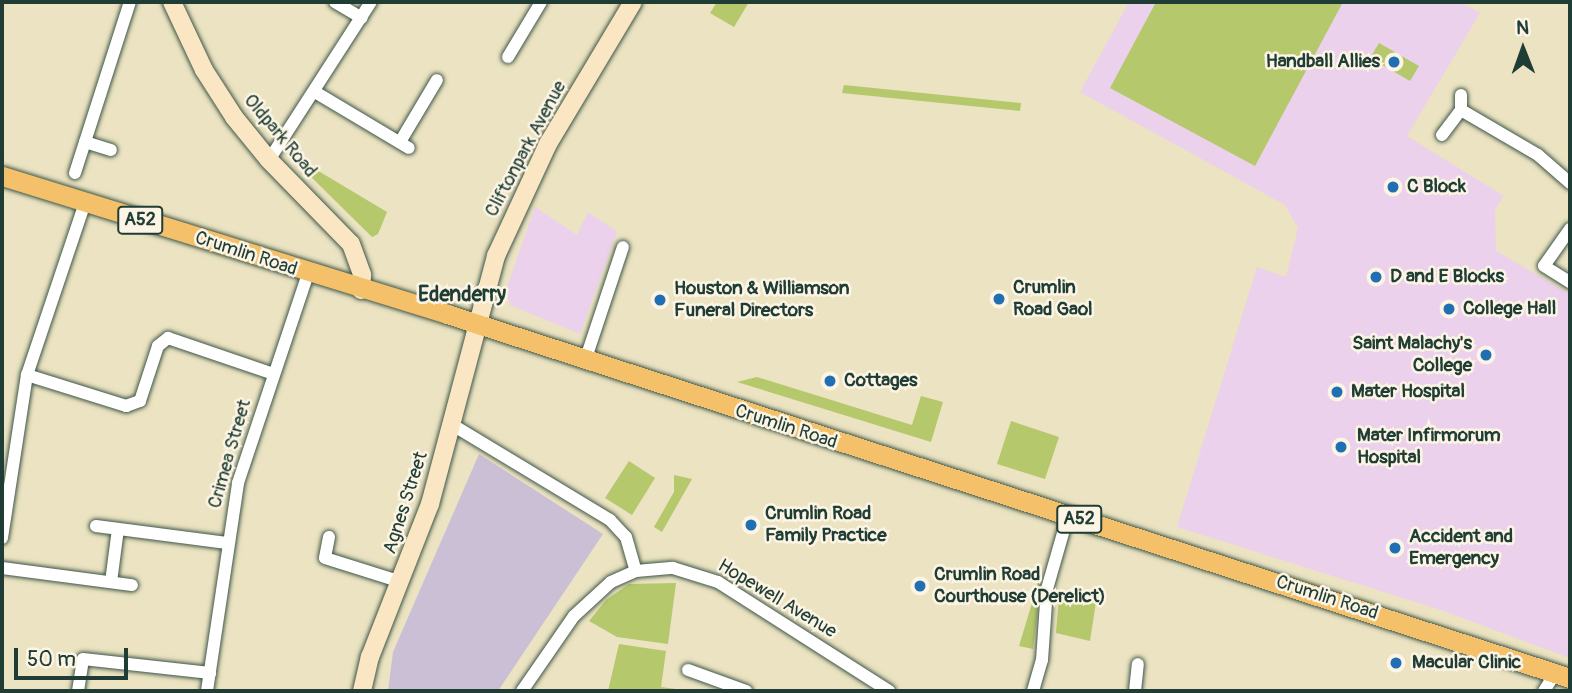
<!DOCTYPE html>
<style>
body{margin:0}
#map{position:relative;width:1572px;height:693px;overflow:hidden;background:#ebe3c1;font-family:Pangolin,sans-serif}
div>[style]{position:absolute}
.built>*{inset:0;background:#ebd1ec}
.industrial>*{inset:0;background:#cbbfd6}
.green>*{inset:0;background:#b5c86b}
.roads{filter:drop-shadow(0 0 2px #3e5649) drop-shadow(0 0 2px #3e5649)}
.street>*{height:12px;margin:-6px;padding:0 6px;transform-origin:6px;border-radius:6px;background:#fff}
.secondary>*{height:18px;margin:-9px;padding:0 9px;transform-origin:9px;border-radius:9px;background:#fbe6c3}
.primary>*{height:19px;margin:-9.5px;padding:0 9.5px;transform-origin:9.5px;border-radius:9.5px;background:#f4c16a}
.dots>*{width:19px;height:19px;translate:-50% -50%;box-sizing:border-box;border:4px solid #fcf5e5;border-radius:50%}
span{translate:-50% -50%;white-space:nowrap;text-align:center;line-height:1.15;-webkit-text-stroke:5px #fcf5e5;paint-order:stroke}
.shield-label span{padding:2px 5px;background:#fcf5e5;border:2px solid;border-radius:5px;-webkit-text-stroke-width:0}
.shield-label{font-size:18px;color:#1f3d34;font-weight:700}
.poi-label{font-size:19px;color:#1f3d34;font-weight:700}
.right{translate:-100% -50%;text-align:right}
.left{translate:0 -50%;text-align:left}
.street-label{font-size:19px;color:#1f3d34}
.neighbourhood-label{font-size:21px;color:#1f3d34;font-weight:700}
.frame{position:absolute;inset:0;border:4px solid #1f3d34;pointer-events:none}
.north{position:absolute;left:1488px;top:14px;width:70px;height:70px;-webkit-text-stroke:5px #fcf5e5;paint-order:stroke;rotate:359deg;font-size:19px;font-weight:700;line-height:28px;text-align:center;color:#1f3d34}
.north::after{content:'';display:block;margin:auto;width:24px;height:32px;background:#1f3d34;clip-path:polygon(50% 0,100% 100%,50% 72%,0 100%)}
.scale{position:absolute;left:14px;top:648px;width:114px;height:32px;box-sizing:border-box;border:4px solid #1f3d34;border-top:0;padding-left:9px;font-size:21px;line-height:24px;white-space:nowrap;color:#1f3d34;-webkit-text-stroke:5px #fcf5e5;paint-order:stroke}
</style>
<div id="map">
<div class="built">
<i style="clip-path:polygon(1129px 2px,1460px 2px,1480px 13px,1407px 136px,1504px 196px,1495px 209px,1496px 251px,1570px 294px,1570px 658px,1441px 610px,1177px 527px,1257px 267px,1286px 277px,1298px 228px,1285px 205px,1080px 92px)"></i>
<i style="clip-path:polygon(535px 207px,577px 235px,588px 212px,617px 232px,580px 334px,510px 305px,506px 290px)"></i>
</div>
<div class="industrial">
<i style="clip-path:polygon(479px 454px,603px 534px,498px 691px,388px 691px,393px 652px)"></i>
</div>
<div class="green">
<i style="clip-path:polygon(717px 2px,749px 2px,734px 27px,710px 13px)"></i>
<i style="clip-path:polygon(1156px 2px,1343px 2px,1255px 166px,1110px 88px)"></i>
<i style="clip-path:polygon(1379px 43px,1419px 66px,1410px 81px,1370px 58px)"></i>
<i style="clip-path:polygon(844px 85px,1021px 103px,1020px 111px,842px 93px)"></i>
<i style="clip-path:polygon(300px 160px,387px 212px,378px 234px,372px 237px,298px 164px)"></i>
<i style="clip-path:polygon(757px 377px,912px 425px,921px 396px,943px 402px,931px 442px,737px 382px)"></i>
<i style="clip-path:polygon(1011px 421px,1059px 437px,1045px 479px,997px 464px)"></i>
<i style="clip-path:polygon(629px 461px,655px 478px,632px 515px,605px 498px)"></i>
<i style="clip-path:polygon(674px 475px,692px 479px,662px 532px,654px 527px,674px 492px)"></i>
<i style="clip-path:polygon(676px 583px,668px 644px,617px 637px,589px 621px,606px 600px,629px 584px)"></i>
<i style="clip-path:polygon(1038px 583px,1041px 584px,1033px 649px,1019px 646px)"></i>
<i style="clip-path:polygon(1059px 596px,1096px 602px,1090px 641px,1056px 633px)"></i>
<i style="clip-path:polygon(619px 644px,666px 651px,661px 687px,691px 691px,608px 691px)"></i>
</div>
<div class="roads">
<div class="street">
<i style="left:335px;top:2px;width:31px;rotate:31deg"></i>
<i style="left:508px;top:57px;width:64px;rotate:-59deg"></i>
<i style="left:315px;top:92px;width:109px;rotate:30.8deg"></i>
<i style="left:1461px;top:95px;width:15px;rotate:90deg"></i>
<i style="left:1461px;top:110px;width:89px;rotate:30.3deg"></i>
<i style="left:1538px;top:155px;width:43px;rotate:41.2deg"></i>
<i style="left:1442px;top:135px;width:31px;rotate:-53deg"></i>
<i style="left:85px;top:142px;width:27px;rotate:17deg"></i>
<i style="left:400px;top:142px;width:72px;rotate:-59.2deg"></i>
<i style="left:269px;top:160px;width:188px;rotate:-57.2deg"></i>
<i style="left:75px;top:173px;width:180px;rotate:-72.2deg"></i>
<i style="left:1570px;top:229px;width:45px;rotate:125.1deg"></i>
<i style="left:1544px;top:266px;width:31px;rotate:32deg"></i>
<i style="left:585px;top:361px;width:120px;rotate:-71.6deg"></i>
<i style="left:27px;top:375px;width:104px;rotate:17.4deg"></i>
<i style="left:126px;top:406px;width:15px;rotate:-20deg"></i>
<i style="left:140px;top:401px;width:58px;rotate:-71.9deg"></i>
<i style="left:158px;top:346px;width:13px;rotate:-39deg"></i>
<i style="left:168px;top:338px;width:112px;rotate:18.8deg"></i>
<i style="left:451px;top:424px;width:186px;rotate:31.1deg"></i>
<i style="left:610px;top:520px;width:23px;rotate:47deg"></i>
<i style="left:626px;top:537px;width:35px;rotate:74deg"></i>
<i style="left:96px;top:526px;width:132px;rotate:7.4deg"></i>
<i style="left:329px;top:537px;width:21px;rotate:101deg"></i>
<i style="left:325px;top:558px;width:80px;rotate:17.5deg"></i>
<i style="left:2px;top:538px;width:165px;rotate:-81.3deg"></i>
<i style="left:27px;top:375px;width:182px;rotate:-71.4deg"></i>
<i style="left:2px;top:568px;width:131px;rotate:7.5deg"></i>
<i style="left:111px;top:582px;width:53px;rotate:-82.5deg"></i>
<i style="left:688px;top:670px;width:62px;rotate:19.9deg"></i>
<i style="left:78px;top:691px;width:32px;rotate:-81deg"></i>
<i style="left:83px;top:659px;width:128px;rotate:6.3deg"></i>
<i style="left:207px;top:691px;width:210px;rotate:-81.5deg"></i>
<i style="left:238px;top:483px;width:220px;rotate:-71.5deg"></i>
<i style="left:522px;top:691px;width:91px;rotate:-55.3deg"></i>
<i style="left:574px;top:616px;width:50px;rotate:-42.6deg"></i>
<i style="left:611px;top:582px;width:27px;rotate:-24deg"></i>
<i style="left:636px;top:571px;width:37px;rotate:-5deg"></i>
<i style="left:673px;top:568px;width:47px;rotate:17.3deg"></i>
<i style="left:718px;top:582px;width:203px;rotate:32.5deg"></i>
<i style="left:1033px;top:691px;width:32px;rotate:-74deg"></i>
<i style="left:1042px;top:660px;width:71px;rotate:-86deg"></i>
<i style="left:1047px;top:589px;width:76px;rotate:-74deg"></i>
<i style="left:1135px;top:691px;width:27px;rotate:-84deg"></i>
<i style="left:1544px;top:691px;width:22px;rotate:-58deg"></i>
</div>
<div class="secondary">
<i style="left:172px;top:2px;width:75px;rotate:64.8deg"></i>
<i style="left:204px;top:70px;width:56px;rotate:57.4deg"></i>
<i style="left:234px;top:117px;width:55px;rotate:50.9deg"></i>
<i style="left:269px;top:160px;width:117px;rotate:45.7deg"></i>
<i style="left:351px;top:244px;width:33px;rotate:70deg"></i>
<i style="left:362px;top:275px;width:15px;rotate:94deg"></i>
<i style="left:362px;top:691px;width:35px;rotate:-77deg"></i>
<i style="left:370px;top:657px;width:164px;rotate:-68.6deg"></i>
<i style="left:430px;top:504px;width:257px;rotate:-75.1deg"></i>
<i style="left:496px;top:256px;width:123px;rotate:-65.1deg"></i>
<i style="left:548px;top:144px;width:165px;rotate:-59.1deg"></i>
</div>
<div class="primary">
<i style="left:2px;top:176px;width:466px;rotate:17.2deg"></i>
<i style="left:447px;top:314px;width:1181px;rotate:17.96deg"></i>
</div>
</div>
<div class="dots">
<i style="left:1394px;top:62px;background:#1f6fb2"></i>
<i style="left:1393px;top:187px;background:#1f6fb2"></i>
<i style="left:1376px;top:277px;background:#1f6fb2"></i>
<i style="left:999px;top:299px;background:#1f6fb2"></i>
<i style="left:660px;top:300px;background:#1f6fb2"></i>
<i style="left:1449px;top:309px;background:#1f6fb2"></i>
<i style="left:1486px;top:355px;background:#1f6fb2"></i>
<i style="left:830px;top:381px;background:#1f6fb2"></i>
<i style="left:1337px;top:392px;background:#1f6fb2"></i>
<i style="left:1341px;top:447px;background:#1f6fb2"></i>
<i style="left:751px;top:525px;background:#1f6fb2"></i>
<i style="left:1395px;top:548px;background:#1f6fb2"></i>
<i style="left:920px;top:586px;background:#1f6fb2"></i>
<i style="left:1396px;top:663px;background:#1f6fb2"></i>
</div>
<div class="shield-label">
<span style="left:140px;top:220px">A52</span>
<span style="left:1079px;top:519px">A52</span>
</div>
<div class="poi-label">
<span class="right" style="left:1380px;top:62px">Handball Allies</span>
<span class="left" style="left:1407px;top:187px">C Block</span>
<span class="left" style="left:1390px;top:277px">D and E Blocks</span>
<span class="left" style="left:1013px;top:299px">Crumlin<br>Road Gaol</span>
<span class="left" style="left:674px;top:300px">Houston &amp; Williamson<br>Funeral Directors</span>
<span class="left" style="left:1463px;top:309px">College Hall</span>
<span class="right" style="left:1472px;top:355px">Saint Malachy's<br>College</span>
<span class="left" style="left:844px;top:381px">Cottages</span>
<span class="left" style="left:1351px;top:392px">Mater Hospital</span>
<span class="left" style="left:1357px;top:447px">Mater Infirmorum<br>Hospital</span>
<span class="left" style="left:765px;top:525px">Crumlin Road<br>Family Practice</span>
<span class="left" style="left:1409px;top:548px">Accident and<br>Emergency</span>
<span class="left" style="left:934px;top:586px">Crumlin Road<br>Courthouse (Derelict)</span>
<span class="left" style="left:1412px;top:663px">Macular Clinic</span>
</div>
<div class="street-label">
<span style="left:280px;top:136px;rotate:50deg">Oldpark Road</span>
<span style="left:526px;top:149px;rotate:-62deg">Cliftonpark Avenue</span>
<span style="left:246px;top:254px;rotate:18deg">Crumlin Road</span>
<span style="left:786px;top:427px;rotate:18deg">Crumlin Road</span>
<span style="left:230px;top:454px;rotate:-74deg">Crimea Street</span>
<span style="left:406px;top:503px;rotate:-72deg">Agnes Street</span>
<span style="left:1327px;top:598px;rotate:18deg">Crumlin Road</span>
<span style="left:777px;top:599px;rotate:31deg">Hopewell Avenue</span>
</div>
<div class="neighbourhood-label">
<span style="left:462px;top:295px">Edenderry</span>
</div>
<div class="frame"></div>
<div class="north">N</div>
<div class="scale">50 m</div>
</div>
